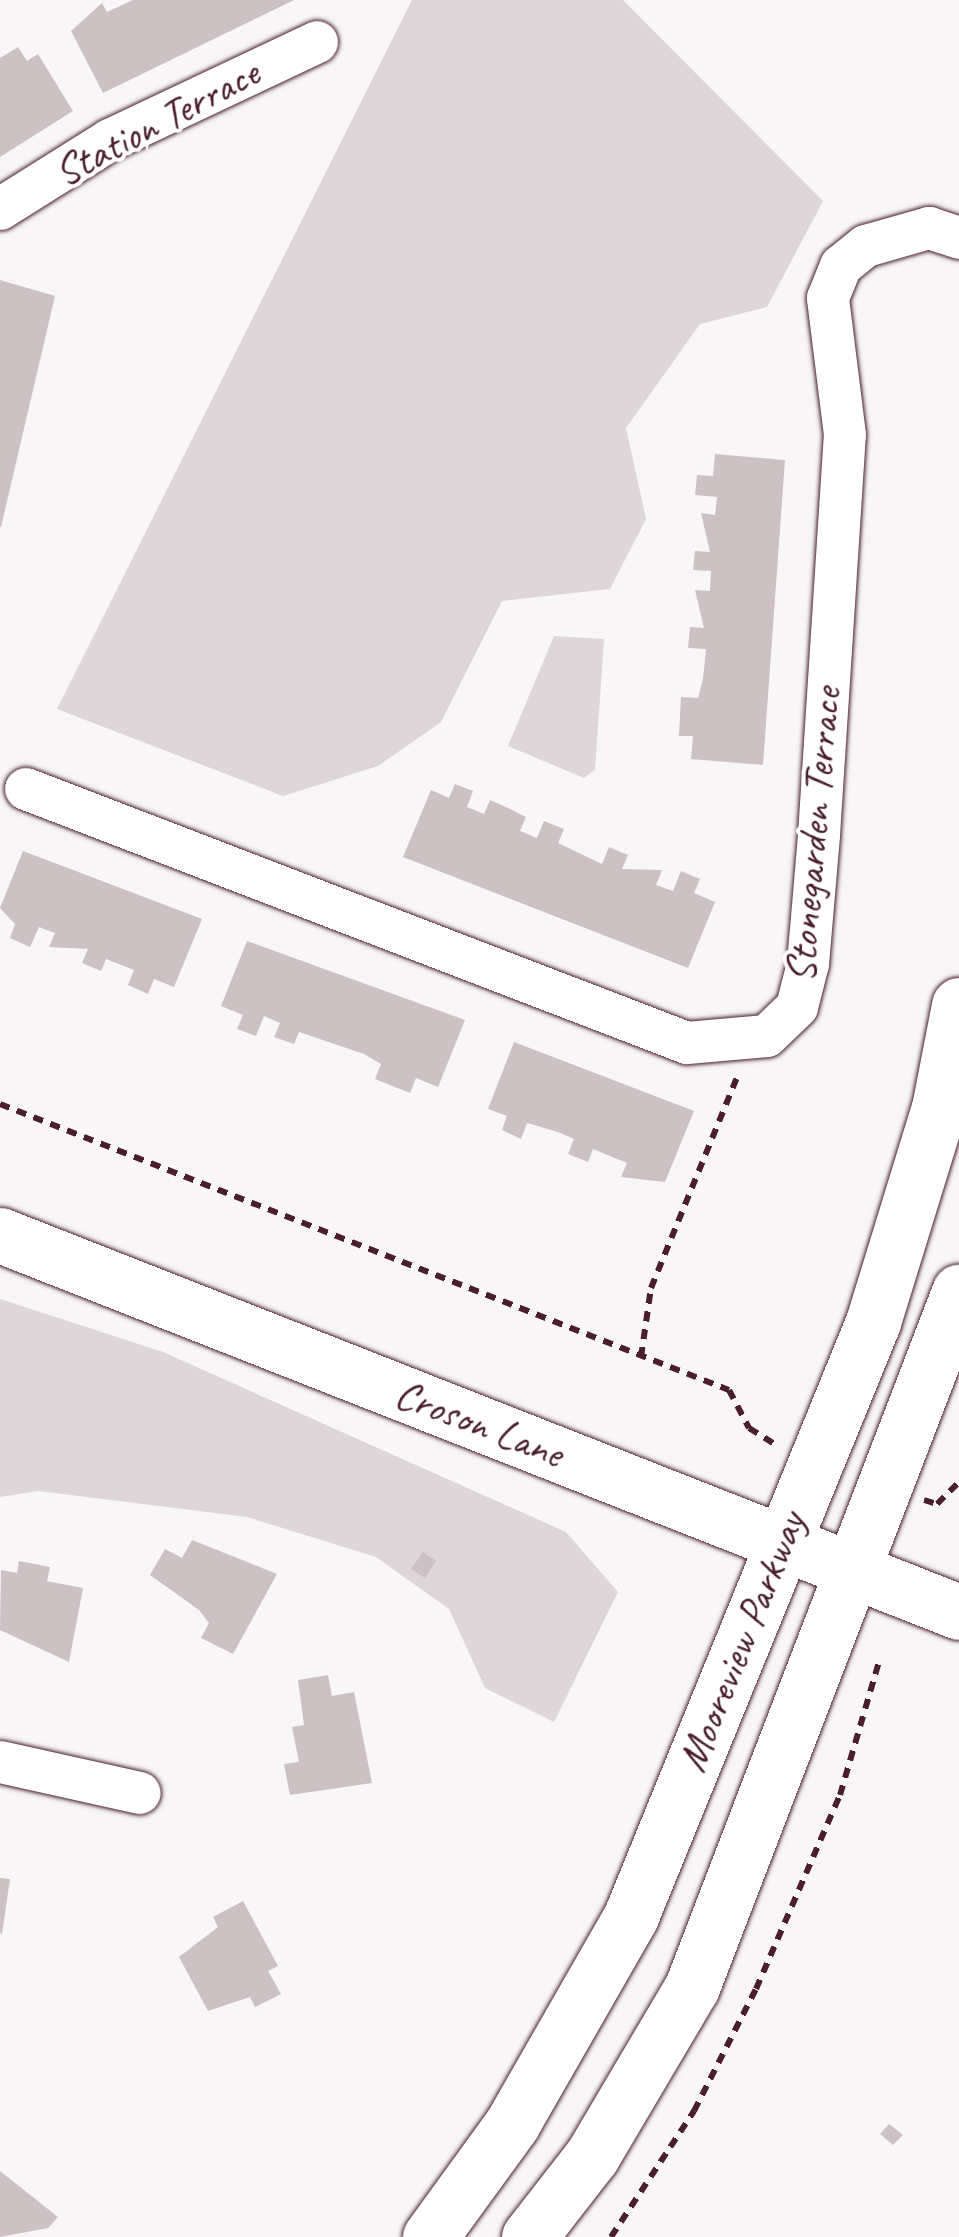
<!DOCTYPE html>
<style>
body{margin:0}
#map{position:relative;width:959px;height:2237px;overflow:hidden;background:#f8f6f7;font-family:Caveat,sans-serif}
div>[style]{position:absolute}
.green>*{inset:0;background:#ded6d9}
.building>*{inset:0;background:#cdc1c4}
.path>*{height:6px;margin-top:-3px;transform-origin:0;background:repeating-linear-gradient(90deg,#4a1f2b 0 10px,transparent 0 18px)}
.roads{filter:drop-shadow(0 0 2px #4a1f2b) drop-shadow(0 0 2px #4a1f2b)}
.street>*{height:42px;margin:-21px;padding:0 21px;transform-origin:21px;border-radius:21px;background:#fff}
.secondary>*{height:55px;margin:-27.5px;padding:0 27.5px;transform-origin:27.5px;border-radius:27.5px;background:#fff}
span{translate:-50% -50%;white-space:nowrap;text-align:center;line-height:1.15;-webkit-text-stroke:8px #fff;paint-order:stroke}
.street-label{font-size:42px;color:#4a1f2b}
</style>
<div id="map">
<div class="green">
<i style="clip-path:polygon(412px 0,623px 0,823px 201px,767px 307px,700px 324px,626px 428px,646px 519px,610px 589px,502px 601px,441px 722px,378px 766px,283px 796px,57px 709px)"></i>
<i style="clip-path:polygon(554px 636px,604px 639px,595px 770px,584px 778px,508px 746px)"></i>
<i style="clip-path:polygon(0 1299px,163px 1352px,566px 1532px,618px 1592px,554px 1722px,485px 1688px,449px 1609px,376px 1557px,247px 1517px,38px 1491px,0 1497px)"></i>
</div>
<div class="building">
<i style="clip-path:polygon(133px 0,294px 0,103px 93px,71px 31px,102px 3px,107px 12px)"></i>
<i style="clip-path:polygon(18px 47px,27px 61px,38px 54px,73px 111px,0 157px,0 58px)"></i>
<i style="clip-path:polygon(0 280px,55px 296px,1px 527px,0 527px)"></i>
<i style="clip-path:polygon(715px 454px,785px 460px,763px 765px,691px 759px,693px 736px,679px 736px,681px 697px,698px 698px,703px 679px,706px 649px,688px 648px,690px 627px,704px 628px,695px 590px,710px 591px,711px 571px,693px 570px,695px 551px,710px 552px,701px 513px,715px 515px,717px 497px,695px 495px,697px 475px,713px 476px)"></i>
<i style="clip-path:polygon(455px 784px,473px 791px,467px 807px,484px 814px,490px 800px,508px 808px,526px 817px,520px 831px,537px 838px,544px 821px,564px 829px,558px 843px,602px 864px,609px 847px,628px 855px,622px 869px,662px 870px,656px 885px,673px 891px,681px 871px,700px 879px,694px 893px,715px 902px,688px 968px,403px 857px,431px 790px,449px 798px)"></i>
<i style="clip-path:polygon(23px 851px,202px 919px,174px 987px,154px 979px,148px 994px,128px 985px,134px 970px,106px 959px,101px 971px,82px 963px,88px 949px,49px 947px,55px 933px,39px 927px,30px 947px,10px 938px,15px 924px,0 908px)"></i>
<i style="clip-path:polygon(247px 941px,465px 1020px,438px 1087px,416px 1078px,410px 1093px,375px 1079px,381px 1064px,364px 1054px,299px 1032px,294px 1044px,274px 1037px,280px 1023px,264px 1016px,256px 1036px,237px 1029px,243px 1015px,221px 1006px)"></i>
<i style="clip-path:polygon(514px 1042px,694px 1111px,665px 1182px,621px 1177px,627px 1163px,593px 1149px,588px 1162px,568px 1154px,574px 1139px,558px 1132px,527px 1123px,521px 1139px,502px 1130px,507px 1116px,488px 1109px)"></i>
<i style="clip-path:polygon(192px 1540px,277px 1574px,233px 1654px,201px 1638px,209px 1623px,199px 1610px,150px 1575px,165px 1549px,182px 1558px)"></i>
<i style="clip-path:polygon(423px 1552px,436px 1561px,425px 1578px,411px 1569px)"></i>
<i style="clip-path:polygon(19px 1561px,50px 1567px,47px 1581px,83px 1588px,69px 1662px,0 1630px,1px 1570px,17px 1573px)"></i>
<i style="clip-path:polygon(328px 1675px,332px 1696px,354px 1692px,372px 1783px,290px 1795px,284px 1764px,299px 1762px,292px 1727px,304px 1725px,298px 1680px)"></i>
<i style="clip-path:polygon(0 1878px,10px 1879px,2px 1934px,0 1933px)"></i>
<i style="clip-path:polygon(243px 1901px,278px 1966px,268px 1971px,281px 1994px,255px 2007px,250px 1997px,208px 2011px,179px 1957px,218px 1927px,213px 1917px)"></i>
<i style="clip-path:polygon(889px 2124px,903px 2135px,893px 2145px,880px 2134px)"></i>
<i style="clip-path:polygon(0 2171px,58px 2217px,48px 2228px,0 2237px)"></i>
</div>
<div class="path">
<i style="left:0;top:1104px;width:783px;rotate:21.42deg"></i>
<i style="left:729px;top:1390px;width:43px;rotate:62.2deg"></i>
<i style="left:749px;top:1428px;width:32px;rotate:32deg"></i>
<i style="left:641px;top:1357px;width:70px;rotate:-81.8deg"></i>
<i style="left:651px;top:1288px;width:230px;rotate:-67.8deg"></i>
<i style="left:924px;top:1500px;width:14px;rotate:17deg"></i>
<i style="left:937px;top:1504px;width:31px;rotate:-45deg"></i>
<i style="left:611px;top:2237px;width:151px;rotate:-56.6deg"></i>
<i style="left:694px;top:2111px;width:137px;rotate:-63.1deg"></i>
<i style="left:756px;top:1989px;width:211px;rotate:-66.6deg"></i>
<i style="left:840px;top:1795px;width:143px;rotate:-73.7deg"></i>
</div>
<div class="roads">
<div class="street">
<i style="left:0;top:209px;width:130px;rotate:-32.1deg"></i>
<i style="left:110px;top:140px;width:229px;rotate:-25.3deg"></i>
<i style="left:26px;top:789px;width:708px;rotate:21.02deg"></i>
<i style="left:687px;top:1043px;width:80px;rotate:-5deg"></i>
<i style="left:767px;top:1036px;width:42px;rotate:-44deg"></i>
<i style="left:797px;top:1007px;width:44px;rotate:-75.7deg"></i>
<i style="left:808px;top:964px;width:129px;rotate:-85.1deg"></i>
<i style="left:819px;top:835px;width:401px;rotate:-86.3deg"></i>
<i style="left:845px;top:435px;width:138px;rotate:-97.1deg"></i>
<i style="left:828px;top:298px;width:35px;rotate:-68deg"></i>
<i style="left:841px;top:266px;width:32px;rotate:-39deg"></i>
<i style="left:866px;top:246px;width:66px;rotate:-15.9deg"></i>
<i style="left:929px;top:228px;width:32px;rotate:18deg"></i>
<i style="left:0;top:1762px;width:143px;rotate:12.5deg"></i>
</div>
<div class="secondary">
<i style="left:0;top:1235px;width:1030px;rotate:21.46deg"></i>
<i style="left:430px;top:2237px;width:140px;rotate:-54deg"></i>
<i style="left:512px;top:2124px;width:240px;rotate:-60.2deg"></i>
<i style="left:631px;top:1916px;width:641px;rotate:-67.83deg"></i>
<i style="left:873px;top:1322px;width:224px;rotate:-72.9deg"></i>
<i style="left:939px;top:1108px;width:105px;rotate:-79deg"></i>
<i style="left:529px;top:2237px;width:103px;rotate:-52.1deg"></i>
<i style="left:592px;top:2156px;width:196px;rotate:-59.4deg"></i>
<i style="left:692px;top:1987px;width:745px;rotate:-68.98deg"></i>
</div>
</div>
<div class="street-label">
<span style="left:157px;top:123px;rotate:-28deg">Station Terrace</span>
<span style="left:814px;top:835px;rotate:-85deg">Stonegarden Terrace</span>
<span style="left:479px;top:1424px;rotate:21deg">Croson Lane</span>
<span style="left:742px;top:1642px;rotate:-68deg">Mooreview Parkway</span>
</div>
</div>
